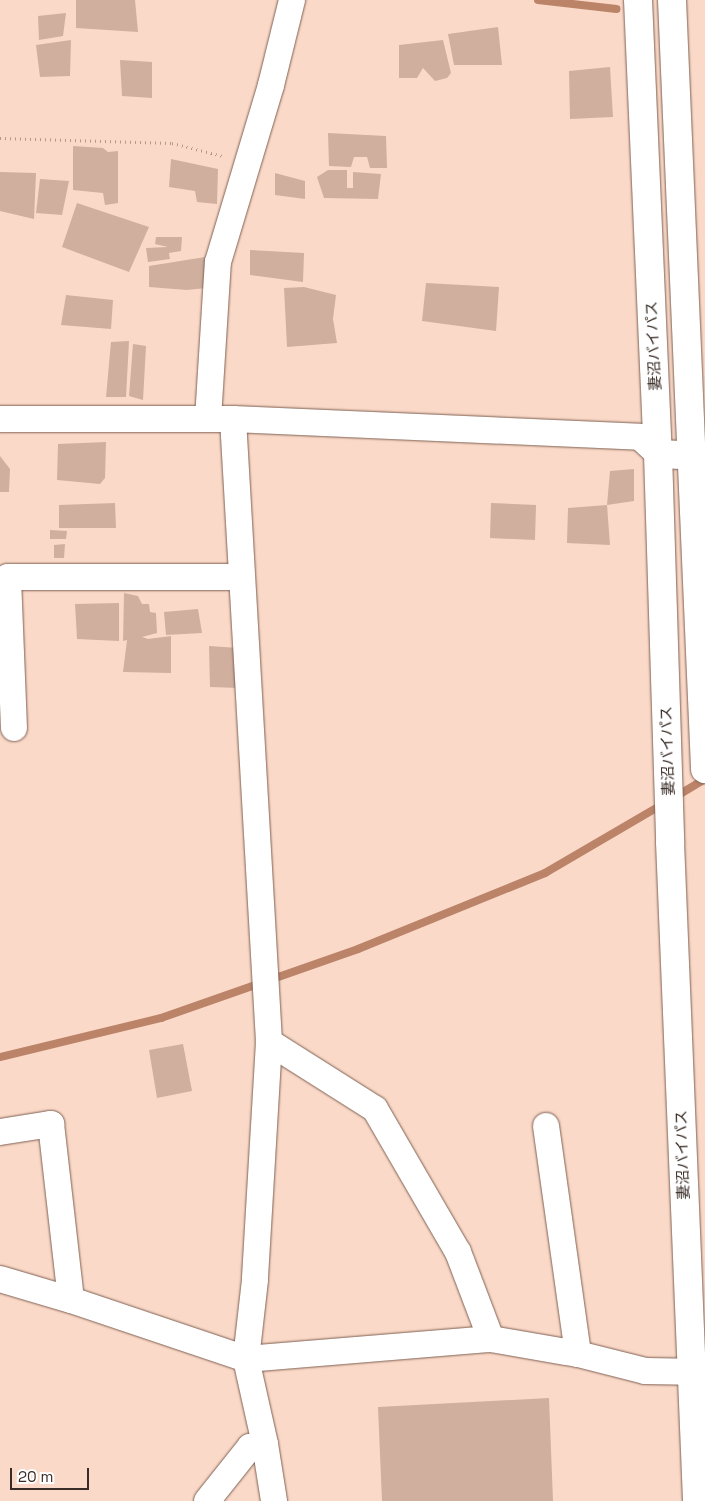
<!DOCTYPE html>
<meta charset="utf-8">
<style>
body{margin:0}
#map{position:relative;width:705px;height:1501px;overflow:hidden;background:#fbd9c8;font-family:"Space Grotesk","Noto Sans JP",sans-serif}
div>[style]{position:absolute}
.stream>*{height:8px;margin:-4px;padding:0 4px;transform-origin:4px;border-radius:4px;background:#bb8368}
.building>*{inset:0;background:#d0af9f}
.path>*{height:3px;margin-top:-1.5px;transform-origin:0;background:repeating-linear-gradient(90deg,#b3998c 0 1px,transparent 0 5px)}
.roads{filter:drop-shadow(0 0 1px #7f6153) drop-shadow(0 0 1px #7f6153)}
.minor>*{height:26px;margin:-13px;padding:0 13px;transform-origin:13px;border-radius:13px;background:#fff}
.tertiary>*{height:28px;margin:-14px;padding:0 14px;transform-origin:14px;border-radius:14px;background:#fff}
.trunk>*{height:28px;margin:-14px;padding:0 14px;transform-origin:14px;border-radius:14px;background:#fff}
span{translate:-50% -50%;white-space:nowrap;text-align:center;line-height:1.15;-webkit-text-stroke:5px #fff;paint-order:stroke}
.street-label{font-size:15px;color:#392c26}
.scale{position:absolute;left:10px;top:1468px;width:79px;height:22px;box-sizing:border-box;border:2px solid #392c26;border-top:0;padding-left:6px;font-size:15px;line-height:18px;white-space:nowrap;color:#392c26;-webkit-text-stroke:4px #fff;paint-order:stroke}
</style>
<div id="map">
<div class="stream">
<i style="left:538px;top:0;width:79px;rotate:6.6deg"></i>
<i style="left:675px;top:797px;width:35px;rotate:-31deg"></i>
<i style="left:0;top:1057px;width:166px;rotate:-13.6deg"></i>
<i style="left:161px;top:1018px;width:209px;rotate:-19.3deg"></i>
<i style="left:358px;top:949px;width:202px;rotate:-22.1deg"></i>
<i style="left:545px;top:873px;width:137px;rotate:-30.3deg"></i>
</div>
<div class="building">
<i style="clip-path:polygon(76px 0,135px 0,138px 32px,76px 28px)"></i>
<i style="clip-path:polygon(66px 13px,63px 36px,39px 40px,38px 16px)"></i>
<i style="clip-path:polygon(498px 27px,502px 65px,454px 65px,448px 34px)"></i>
<i style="clip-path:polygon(71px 40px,70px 76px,40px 77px,36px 45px)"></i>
<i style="clip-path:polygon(443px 40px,451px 73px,447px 78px,435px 81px,423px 68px,417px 78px,399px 78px,399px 45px)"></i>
<i style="clip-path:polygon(120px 60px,152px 62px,152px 98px,122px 96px)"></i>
<i style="clip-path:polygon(610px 67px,613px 117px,570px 119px,569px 71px)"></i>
<i style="clip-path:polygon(328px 133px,386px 136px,387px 168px,370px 168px,367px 157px,354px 157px,351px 167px,329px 166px)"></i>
<i style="clip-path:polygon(73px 146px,103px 148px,108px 152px,118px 151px,118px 203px,105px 205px,103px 193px,73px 190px)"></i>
<i style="clip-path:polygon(171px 159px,218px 169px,217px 204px,197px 202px,195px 191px,169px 187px)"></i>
<i style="clip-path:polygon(328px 170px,347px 170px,347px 188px,353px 188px,353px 172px,381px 174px,378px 199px,324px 198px,317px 177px)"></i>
<i style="clip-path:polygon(0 172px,36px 173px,34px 219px,0 211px)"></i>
<i style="clip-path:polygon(275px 173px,305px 181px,305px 199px,275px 195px)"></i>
<i style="clip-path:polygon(40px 179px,69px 181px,62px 215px,36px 213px)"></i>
<i style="clip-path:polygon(77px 203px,149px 227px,129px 272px,62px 247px)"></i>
<i style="clip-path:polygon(156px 237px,182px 237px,181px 251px,169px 253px,170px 259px,148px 262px,146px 248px,168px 247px,155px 244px)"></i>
<i style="clip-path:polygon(250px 250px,304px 253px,303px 282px,250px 275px)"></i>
<i style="clip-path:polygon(205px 257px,206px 288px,187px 290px,149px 287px,149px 266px)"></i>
<i style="clip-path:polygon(426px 283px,499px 287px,496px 331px,422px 321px)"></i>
<i style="clip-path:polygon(304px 287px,336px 295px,333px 319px,337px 343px,287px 347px,284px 288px)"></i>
<i style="clip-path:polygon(66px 295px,113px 300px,111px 329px,61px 325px)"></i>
<i style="clip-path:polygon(129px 341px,126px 397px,106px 397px,111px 342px)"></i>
<i style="clip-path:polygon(133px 344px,146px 346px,143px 400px,129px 396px)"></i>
<i style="clip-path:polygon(106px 442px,105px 478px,100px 484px,57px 480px,58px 444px)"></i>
<i style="clip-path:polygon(0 456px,10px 469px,9px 492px,0 492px)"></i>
<i style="clip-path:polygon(634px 469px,634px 501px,607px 505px,610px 471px)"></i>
<i style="clip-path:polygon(115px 503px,116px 528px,59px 528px,59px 505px)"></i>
<i style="clip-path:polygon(491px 503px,536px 505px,535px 540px,490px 538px)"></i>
<i style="clip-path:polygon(607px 505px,610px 545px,567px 543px,568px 508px)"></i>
<i style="clip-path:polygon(50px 530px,67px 531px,66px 539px,50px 539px)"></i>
<i style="clip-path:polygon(65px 544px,64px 558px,54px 558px,54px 545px)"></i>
<i style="clip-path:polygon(124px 593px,138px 596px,142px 604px,149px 604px,150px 612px,156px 613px,157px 633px,142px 637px,148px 639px,171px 636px,171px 673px,123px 672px,127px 640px,123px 641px)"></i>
<i style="clip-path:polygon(119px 603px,119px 641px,77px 639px,75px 604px)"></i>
<i style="clip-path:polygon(198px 609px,202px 633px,166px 635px,164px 612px)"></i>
<i style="clip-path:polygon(209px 646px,239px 648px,239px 688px,210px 687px)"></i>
<i style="clip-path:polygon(183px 1044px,192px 1091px,157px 1098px,149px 1050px)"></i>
<i style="clip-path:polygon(549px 1398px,553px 1501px,382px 1501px,378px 1407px)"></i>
</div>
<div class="path">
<i style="left:0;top:138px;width:172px;rotate:1.7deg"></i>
<i style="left:172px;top:143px;width:53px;rotate:14.3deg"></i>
</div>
<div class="roads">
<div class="minor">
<i style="left:0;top:419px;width:233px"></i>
<i style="left:233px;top:419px;width:407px;rotate:2.5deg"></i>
<i style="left:640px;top:437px;width:25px;rotate:43deg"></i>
<i style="left:208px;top:419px;width:157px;rotate:-86.4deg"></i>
<i style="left:218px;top:262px;width:185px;rotate:-73.3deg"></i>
<i style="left:271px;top:85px;width:88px;rotate:-76.1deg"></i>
<i style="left:233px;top:419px;width:624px;rotate:86.69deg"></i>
<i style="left:269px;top:1042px;width:238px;rotate:93.4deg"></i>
<i style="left:255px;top:1280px;width:80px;rotate:96.5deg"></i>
<i style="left:246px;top:1359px;width:87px;rotate:77.4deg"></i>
<i style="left:265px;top:1444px;width:58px;rotate:81deg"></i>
<i style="left:14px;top:728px;width:151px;rotate:-92.3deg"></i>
<i style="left:8px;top:577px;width:234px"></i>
<i style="left:269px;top:1042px;width:125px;rotate:32.3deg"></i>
<i style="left:375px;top:1109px;width:165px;rotate:59.9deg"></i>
<i style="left:458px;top:1252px;width:93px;rotate:69.2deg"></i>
<i style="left:546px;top:1126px;width:230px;rotate:82deg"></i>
<i style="left:0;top:1132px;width:52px;rotate:-8.9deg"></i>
<i style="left:51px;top:1124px;width:177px;rotate:83.5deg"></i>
<i style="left:0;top:1279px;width:74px;rotate:16.5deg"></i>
<i style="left:71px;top:1300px;width:185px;rotate:18.6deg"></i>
<i style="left:246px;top:1359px;width:246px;rotate:-4.7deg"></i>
<i style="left:491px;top:1339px;width:88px;rotate:9.8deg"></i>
<i style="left:578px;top:1354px;width:69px;rotate:14.2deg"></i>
<i style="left:645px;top:1371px;width:60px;rotate:1deg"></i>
<i style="left:207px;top:1501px;width:69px;rotate:-51.5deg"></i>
<i style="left:250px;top:1447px;width:15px;rotate:-11deg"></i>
</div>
<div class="tertiary">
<i style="left:658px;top:454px;width:47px;rotate:2.4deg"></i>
</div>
<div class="trunk">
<i style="left:638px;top:0;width:454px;rotate:87.5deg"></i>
<i style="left:658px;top:454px;width:388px;rotate:88.2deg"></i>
<i style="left:670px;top:842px;width:660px;rotate:87.65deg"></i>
<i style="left:672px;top:0;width:770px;rotate:87.54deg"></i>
</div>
</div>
<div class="street-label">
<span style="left:653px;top:346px;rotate:-93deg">妻沼バイパス</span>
<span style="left:667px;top:751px;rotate:-92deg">妻沼バイパス</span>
<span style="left:682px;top:1155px;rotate:-92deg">妻沼バイパス</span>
</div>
<div class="scale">20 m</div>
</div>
